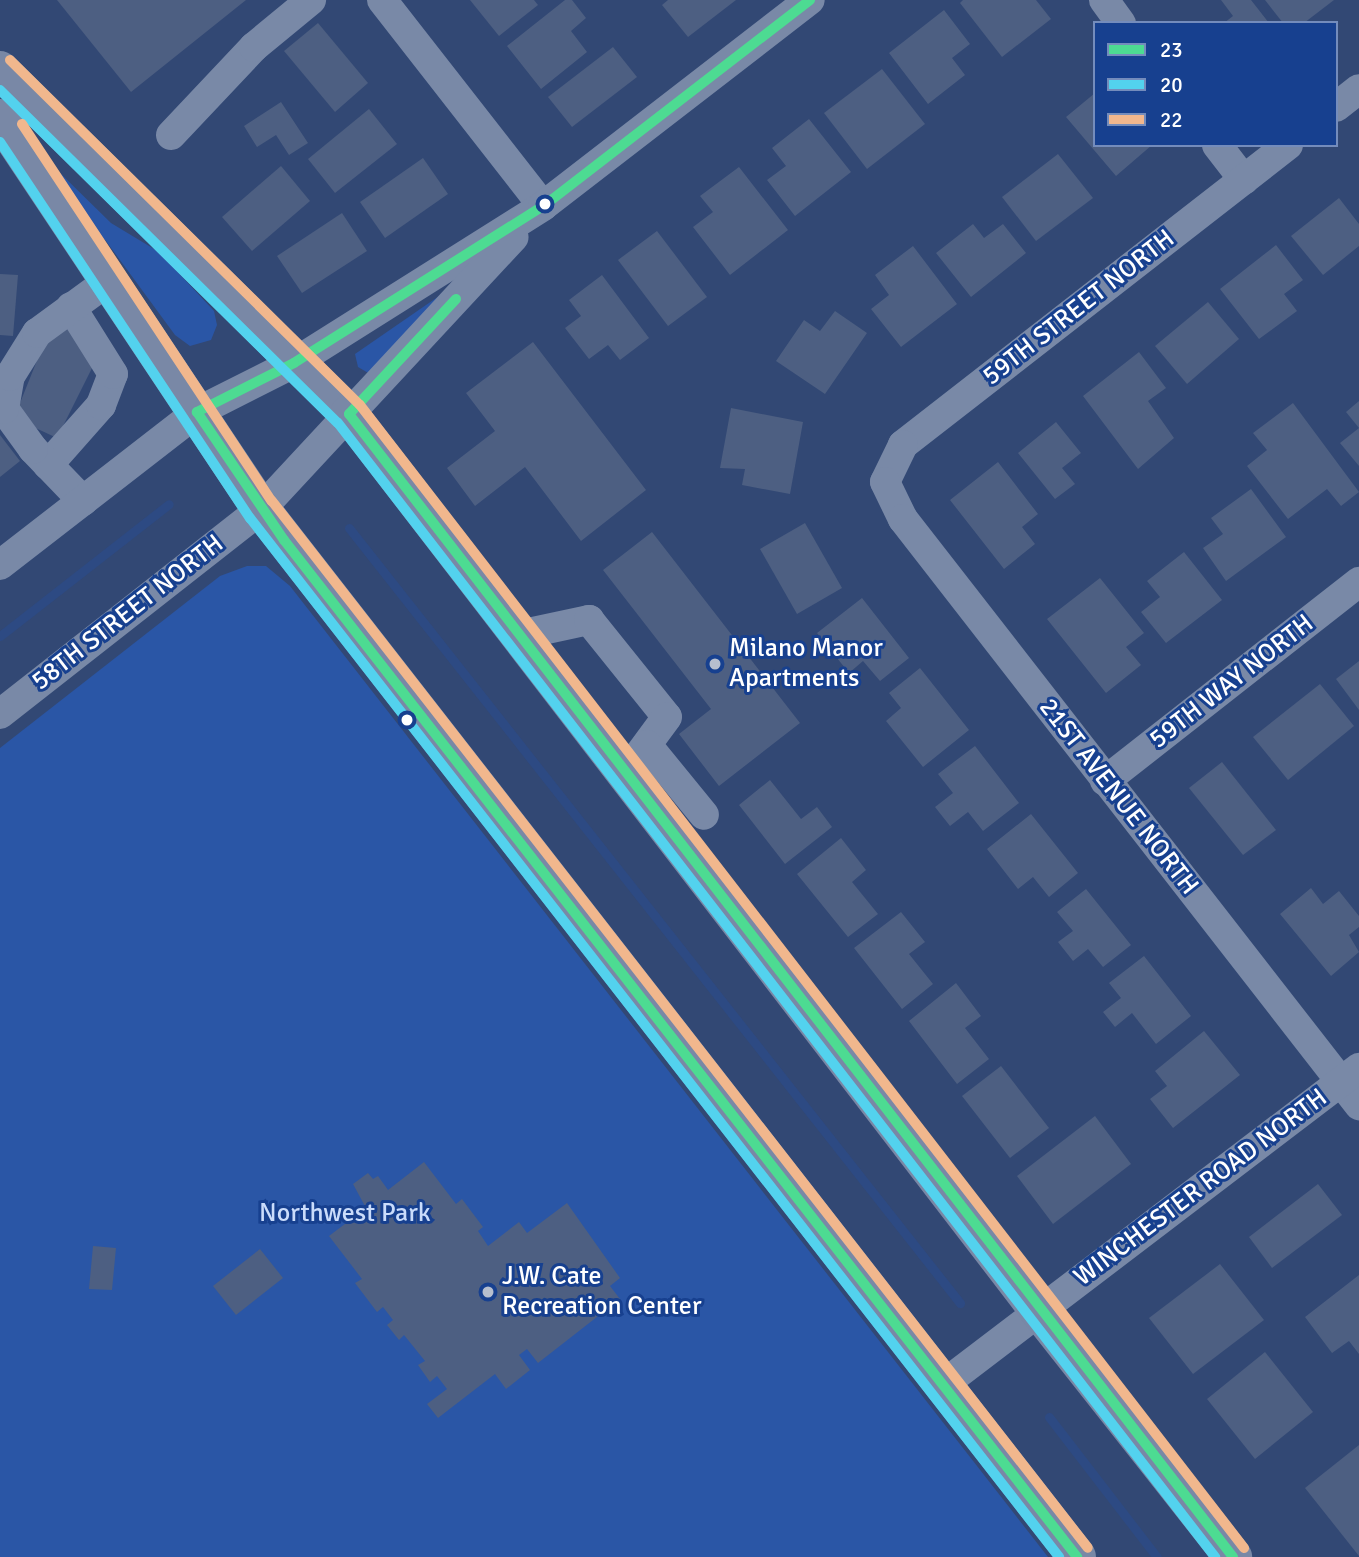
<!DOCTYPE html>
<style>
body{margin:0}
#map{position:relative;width:1359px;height:1557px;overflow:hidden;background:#324874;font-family:Signika,sans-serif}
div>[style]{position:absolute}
.green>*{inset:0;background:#2a56a6}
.stream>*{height:9px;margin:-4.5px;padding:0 4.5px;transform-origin:4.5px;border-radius:4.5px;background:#2d4a83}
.building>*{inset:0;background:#4d5f82}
.minor>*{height:30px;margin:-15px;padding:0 15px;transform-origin:15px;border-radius:15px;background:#7989a7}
.major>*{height:38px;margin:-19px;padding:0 19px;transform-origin:19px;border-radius:19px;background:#7988a6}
.bus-1>*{height:10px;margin:-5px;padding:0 5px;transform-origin:5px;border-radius:5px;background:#4ddb92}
.bus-2>*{height:10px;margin:-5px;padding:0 5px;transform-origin:5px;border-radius:5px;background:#53d2ee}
.bus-3>*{height:10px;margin:-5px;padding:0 5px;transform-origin:5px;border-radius:5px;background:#f1b78d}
.dots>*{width:19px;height:19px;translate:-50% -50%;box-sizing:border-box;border:4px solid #17408f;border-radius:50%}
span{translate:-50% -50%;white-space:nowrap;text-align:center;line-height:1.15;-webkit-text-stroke:6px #17408f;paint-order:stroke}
.street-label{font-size:26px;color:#fff}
.poi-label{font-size:26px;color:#fff}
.left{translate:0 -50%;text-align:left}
.park-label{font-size:26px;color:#cadcfb}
.legend{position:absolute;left:1093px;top:21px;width:245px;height:126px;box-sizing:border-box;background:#17408f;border:2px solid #748cbc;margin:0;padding:9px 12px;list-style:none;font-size:21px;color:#fff}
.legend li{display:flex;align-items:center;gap:14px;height:35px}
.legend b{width:35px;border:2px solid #748cbc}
</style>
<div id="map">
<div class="green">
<i style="clip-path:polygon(58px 171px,111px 223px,159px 252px,214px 311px,217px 325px,211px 340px,190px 346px,175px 335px,106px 241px,53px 188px)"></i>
<i style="clip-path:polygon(455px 285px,370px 374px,358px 367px,355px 354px)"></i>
<i style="clip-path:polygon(247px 566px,266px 566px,290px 586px,1048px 1557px,0 1557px,0 748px,220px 576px)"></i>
</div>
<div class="stream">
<i style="left:349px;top:528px;width:987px;rotate:51.75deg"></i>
<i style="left:0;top:636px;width:214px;rotate:-38deg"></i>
<i style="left:1049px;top:1417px;width:177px;rotate:52.4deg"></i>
</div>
<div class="building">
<i style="clip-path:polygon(57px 0,246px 0,131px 92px)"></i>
<i style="clip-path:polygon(470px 0,534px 0,538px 5px,499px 36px)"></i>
<i style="clip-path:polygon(565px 0,572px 0,586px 18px,571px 31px,587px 52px,541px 89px,507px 46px)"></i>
<i style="clip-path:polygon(668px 0,736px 0,688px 37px,662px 5px)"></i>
<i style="clip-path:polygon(963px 0,1036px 0,1051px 19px,1002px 57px,960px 3px)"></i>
<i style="clip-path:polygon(1221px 0,1251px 0,1269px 23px,1224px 23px,1233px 16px)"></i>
<i style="clip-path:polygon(1265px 0,1334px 0,1304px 23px,1283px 23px)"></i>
<i style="clip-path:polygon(944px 10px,970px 44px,952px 58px,965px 75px,928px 104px,889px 53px)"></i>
<i style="clip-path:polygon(318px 23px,368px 83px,335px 112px,284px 51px)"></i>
<i style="clip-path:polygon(613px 47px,637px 77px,572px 127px,548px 97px)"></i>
<i style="clip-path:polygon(882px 69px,925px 124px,867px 169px,824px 113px)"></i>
<i style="clip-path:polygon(1095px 93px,1095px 145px,1152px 145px,1116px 176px,1066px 117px)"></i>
<i style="clip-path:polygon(281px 102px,308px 143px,289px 155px,276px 135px,257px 147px,244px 126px)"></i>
<i style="clip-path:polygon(369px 109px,397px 144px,335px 193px,308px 159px)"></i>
<i style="clip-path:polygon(809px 119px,851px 172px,795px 216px,767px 180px,786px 166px,772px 148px)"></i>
<i style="clip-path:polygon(1058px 154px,1093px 198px,1036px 241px,1002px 197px)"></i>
<i style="clip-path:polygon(423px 158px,448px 194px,385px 238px,360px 202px)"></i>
<i style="clip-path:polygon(281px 166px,310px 201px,252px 251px,222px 217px)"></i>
<i style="clip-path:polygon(739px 167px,788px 230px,730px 275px,693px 227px,713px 212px,700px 196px)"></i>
<i style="clip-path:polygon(1339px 198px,1359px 224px,1359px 246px,1323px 275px,1291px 236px)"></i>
<i style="clip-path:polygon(342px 213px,367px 251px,302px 293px,277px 256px)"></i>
<i style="clip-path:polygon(973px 224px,984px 238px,1003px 224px,1026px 253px,971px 297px,936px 253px)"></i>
<i style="clip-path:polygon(657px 231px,707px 297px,668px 326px,618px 260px)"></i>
<i style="clip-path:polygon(1276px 245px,1303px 280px,1284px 294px,1297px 311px,1259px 339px,1220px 289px)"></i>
<i style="clip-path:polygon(913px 246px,957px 304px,901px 347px,871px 309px,889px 295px,875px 275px)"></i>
<i style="clip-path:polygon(0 274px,18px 275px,13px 336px,0 335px)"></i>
<i style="clip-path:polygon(602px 275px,649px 338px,620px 360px,608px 345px,589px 359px,565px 328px,581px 316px,569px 300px)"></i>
<i style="clip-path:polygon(1208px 302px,1239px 339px,1187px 384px,1155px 346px)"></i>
<i style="clip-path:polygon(835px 311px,867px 333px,825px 394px,776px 361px,804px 320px,820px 331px)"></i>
<i style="clip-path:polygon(72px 322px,97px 358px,57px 438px,14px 418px,42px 348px)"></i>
<i style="clip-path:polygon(533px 342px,646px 490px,581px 541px,525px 467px,475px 506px,447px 468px,495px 431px,466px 393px)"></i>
<i style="clip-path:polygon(1139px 352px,1166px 388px,1148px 401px,1174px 438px,1138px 469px,1083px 396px)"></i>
<i style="clip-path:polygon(1359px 401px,1359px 428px,1346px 412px)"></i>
<i style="clip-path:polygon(1293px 403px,1359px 492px,1341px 506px,1327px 489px,1288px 519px,1247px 466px,1267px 450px,1253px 433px)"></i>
<i style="clip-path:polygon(731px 408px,803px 422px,790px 494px,742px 485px,745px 469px,720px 468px)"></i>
<i style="clip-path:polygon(1056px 422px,1081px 453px,1062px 468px,1075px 484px,1055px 499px,1018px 453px)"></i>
<i style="clip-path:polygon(1359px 428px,1359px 466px,1340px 443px)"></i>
<i style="clip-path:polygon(0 435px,20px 461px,0 477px)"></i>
<i style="clip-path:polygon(998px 462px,1038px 514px,1022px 527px,1035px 544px,1004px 569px,950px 500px)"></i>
<i style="clip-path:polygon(1251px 489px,1286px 537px,1226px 581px,1203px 548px,1223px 534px,1211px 518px)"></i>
<i style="clip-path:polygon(805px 523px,842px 588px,797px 614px,760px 549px)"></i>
<i style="clip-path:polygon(652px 532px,800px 723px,719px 786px,679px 734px,711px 709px,603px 570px)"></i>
<i style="clip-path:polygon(1184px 552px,1222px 600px,1166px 643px,1141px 612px,1160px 597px,1147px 581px)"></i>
<i style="clip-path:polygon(1100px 578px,1144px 633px,1126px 647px,1141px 665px,1106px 693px,1047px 619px)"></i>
<i style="clip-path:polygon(862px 598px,909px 658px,880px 681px,863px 661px,849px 673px,817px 633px)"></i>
<i style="clip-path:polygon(1359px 661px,1359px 710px,1336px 679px)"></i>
<i style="clip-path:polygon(920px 668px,969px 730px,923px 767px,886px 721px,901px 708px,889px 693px)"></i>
<i style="clip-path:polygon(1320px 684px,1354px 726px,1288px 780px,1253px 737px)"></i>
<i style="clip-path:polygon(975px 746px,1019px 803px,983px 831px,968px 812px,950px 826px,935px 807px,953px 793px,938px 774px)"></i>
<i style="clip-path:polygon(1222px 762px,1276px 830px,1243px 855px,1189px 788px)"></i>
<i style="clip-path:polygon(770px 780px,801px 819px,817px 807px,832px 827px,785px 864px,739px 805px)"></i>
<i style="clip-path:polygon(1031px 814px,1078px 873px,1049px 897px,1033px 877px,1018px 889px,987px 849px)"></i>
<i style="clip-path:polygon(841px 838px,866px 870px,852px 882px,878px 914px,848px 937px,797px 874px)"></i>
<i style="clip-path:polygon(1311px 888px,1323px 904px,1339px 891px,1359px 916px,1359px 927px,1349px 935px,1359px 952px,1331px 976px,1280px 914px)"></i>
<i style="clip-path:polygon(1086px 889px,1131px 945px,1103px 967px,1088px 949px,1073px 961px,1058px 942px,1073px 931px,1057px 912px)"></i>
<i style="clip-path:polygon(901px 912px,925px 942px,909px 954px,933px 984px,902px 1009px,854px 948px)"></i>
<i style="clip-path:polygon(1144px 956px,1191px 1016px,1156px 1044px,1132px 1013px,1115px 1027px,1103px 1012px,1121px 998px,1109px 983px)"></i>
<i style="clip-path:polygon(956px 983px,981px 1016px,965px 1028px,989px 1059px,957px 1084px,909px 1021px)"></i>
<i style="clip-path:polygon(1204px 1031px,1240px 1075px,1173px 1128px,1150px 1099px,1167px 1086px,1155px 1071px)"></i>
<i style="clip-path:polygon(1001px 1066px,1049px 1128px,1010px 1158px,962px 1096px)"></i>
<i style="clip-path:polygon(1095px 1116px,1131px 1164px,1053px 1224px,1017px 1176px)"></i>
<i style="clip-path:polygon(424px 1162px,456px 1204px,462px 1199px,483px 1227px,478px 1231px,488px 1246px,519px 1222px,527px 1233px,567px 1203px,620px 1278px,610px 1286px,620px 1299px,538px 1363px,527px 1349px,519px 1355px,530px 1370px,506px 1389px,495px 1374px,438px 1418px,427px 1404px,447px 1389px,437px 1376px,430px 1382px,418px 1365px,425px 1361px,404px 1335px,399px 1340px,387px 1325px,393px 1320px,383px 1307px,377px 1312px,355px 1283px,362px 1279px,329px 1236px,366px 1208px,353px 1184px,368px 1173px,373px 1179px,378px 1176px,388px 1190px)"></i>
<i style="clip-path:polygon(1318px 1184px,1342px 1215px,1272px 1268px,1249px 1237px)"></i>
<i style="clip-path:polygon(93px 1246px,116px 1248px,112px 1290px,89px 1289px)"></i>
<i style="clip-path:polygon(260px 1249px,283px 1278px,236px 1315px,213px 1286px)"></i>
<i style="clip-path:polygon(1220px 1264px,1264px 1320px,1193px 1374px,1149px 1318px)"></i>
<i style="clip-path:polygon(1359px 1275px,1359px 1354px,1349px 1341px,1332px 1353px,1305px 1317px)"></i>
<i style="clip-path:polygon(1265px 1352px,1313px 1412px,1255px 1459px,1207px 1399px)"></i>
<i style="clip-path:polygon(1359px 1445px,1359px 1556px,1305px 1488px)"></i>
</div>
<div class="minor">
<i style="left:382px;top:0;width:261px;rotate:52deg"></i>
<i style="left:1104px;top:0;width:29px;rotate:54deg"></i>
<i style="left:1336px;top:107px;width:29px;rotate:-38deg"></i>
<i style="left:171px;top:135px;width:121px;rotate:-46.7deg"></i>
<i style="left:254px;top:47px;width:74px;rotate:-39.5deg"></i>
<i style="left:1217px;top:145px;width:44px;rotate:52.4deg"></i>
<i style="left:1288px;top:145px;width:488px;rotate:142.1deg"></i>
<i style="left:903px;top:445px;width:41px;rotate:115.9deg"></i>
<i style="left:885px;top:482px;width:41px;rotate:64.1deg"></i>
<i style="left:903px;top:519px;width:743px;rotate:52.11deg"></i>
<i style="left:48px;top:465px;width:80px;rotate:-48.5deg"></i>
<i style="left:101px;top:405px;width:33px;rotate:-69deg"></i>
<i style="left:113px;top:374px;width:79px;rotate:-122.1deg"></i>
<i style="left:83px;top:501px;width:72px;rotate:-133.9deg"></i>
<i style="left:33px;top:449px;width:49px;rotate:-125.9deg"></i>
<i style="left:4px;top:409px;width:34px;rotate:-80deg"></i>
<i style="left:10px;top:376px;width:51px;rotate:-57.9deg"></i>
<i style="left:37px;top:333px;width:87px;rotate:-36.1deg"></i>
<i style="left:0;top:565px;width:249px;rotate:-37.8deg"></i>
<i style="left:197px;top:412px;width:109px;rotate:-26.8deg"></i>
<i style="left:294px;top:363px;width:294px;rotate:-32.2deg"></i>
<i style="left:543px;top:206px;width:337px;rotate:-37.7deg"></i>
<i style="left:519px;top:635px;width:72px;rotate:-12.1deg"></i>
<i style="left:589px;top:620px;width:124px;rotate:51.2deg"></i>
<i style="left:667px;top:717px;width:71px;rotate:126.4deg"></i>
<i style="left:0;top:714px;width:332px;rotate:-38.1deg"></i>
<i style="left:261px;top:509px;width:371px;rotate:-47.1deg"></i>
<i style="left:647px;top:745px;width:90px;rotate:50.8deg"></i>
<i style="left:1105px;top:781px;width:323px;rotate:-38.1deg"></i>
<i style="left:944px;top:1384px;width:522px;rotate:-37.29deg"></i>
</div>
<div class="major">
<i style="left:0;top:70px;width:490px;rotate:44.6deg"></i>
<i style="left:349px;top:414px;width:1130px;rotate:52.44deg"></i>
<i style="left:1038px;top:1310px;width:315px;rotate:51.7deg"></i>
<i style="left:0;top:118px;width:470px;rotate:56.3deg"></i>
<i style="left:261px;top:509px;width:1328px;rotate:52.09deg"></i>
</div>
<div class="bus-1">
<i style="left:810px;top:0;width:337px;rotate:142.3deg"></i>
<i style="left:543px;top:206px;width:294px;rotate:147.8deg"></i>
<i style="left:294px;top:363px;width:109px;rotate:153.2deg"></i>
<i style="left:197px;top:412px;width:155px;rotate:55.8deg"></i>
<i style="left:284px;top:540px;width:1290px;rotate:52.05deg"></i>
<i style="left:456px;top:299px;width:157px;rotate:132.9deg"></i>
<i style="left:349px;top:414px;width:1445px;rotate:52.28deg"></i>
</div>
<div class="bus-2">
<i style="left:0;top:90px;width:474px;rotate:44.6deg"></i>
<i style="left:338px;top:423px;width:1434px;rotate:52.28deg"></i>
<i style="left:0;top:142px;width:452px;rotate:56.4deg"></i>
<i style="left:250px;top:518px;width:1317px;rotate:52.09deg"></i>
</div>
<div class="bus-3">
<i style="left:10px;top:60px;width:491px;rotate:44.6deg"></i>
<i style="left:360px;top:405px;width:1445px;rotate:52.28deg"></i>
<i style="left:22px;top:124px;width:452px;rotate:56.5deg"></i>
<i style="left:272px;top:501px;width:1327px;rotate:52.07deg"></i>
</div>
<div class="dots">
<i style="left:545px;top:204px;background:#fff"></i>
<i style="left:715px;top:664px;background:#b7bfce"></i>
<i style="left:407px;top:720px;background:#fff"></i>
<i style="left:488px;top:1292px;background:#b7bfce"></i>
</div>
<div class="street-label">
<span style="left:1079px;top:308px;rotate:-38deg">59TH STREET NORTH</span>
<span style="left:128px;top:613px;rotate:-38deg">58TH STREET NORTH</span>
<span style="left:1232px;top:682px;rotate:-38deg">59TH WAY NORTH</span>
<span style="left:1118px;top:797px;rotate:52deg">21ST AVENUE NORTH</span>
<span style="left:1201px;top:1188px;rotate:-37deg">WINCHESTER ROAD NORTH</span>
</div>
<div class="poi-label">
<span class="left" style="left:729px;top:664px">Milano Manor<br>Apartments</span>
<span class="left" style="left:502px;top:1292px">J.W. Cate<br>Recreation Center</span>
</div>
<div class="park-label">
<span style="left:345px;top:1214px">Northwest Park</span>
</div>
<ul class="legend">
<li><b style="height:9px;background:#4ddb92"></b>23</li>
<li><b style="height:9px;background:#53d2ee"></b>20</li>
<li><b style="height:9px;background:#f1b78d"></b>22</li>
</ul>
</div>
